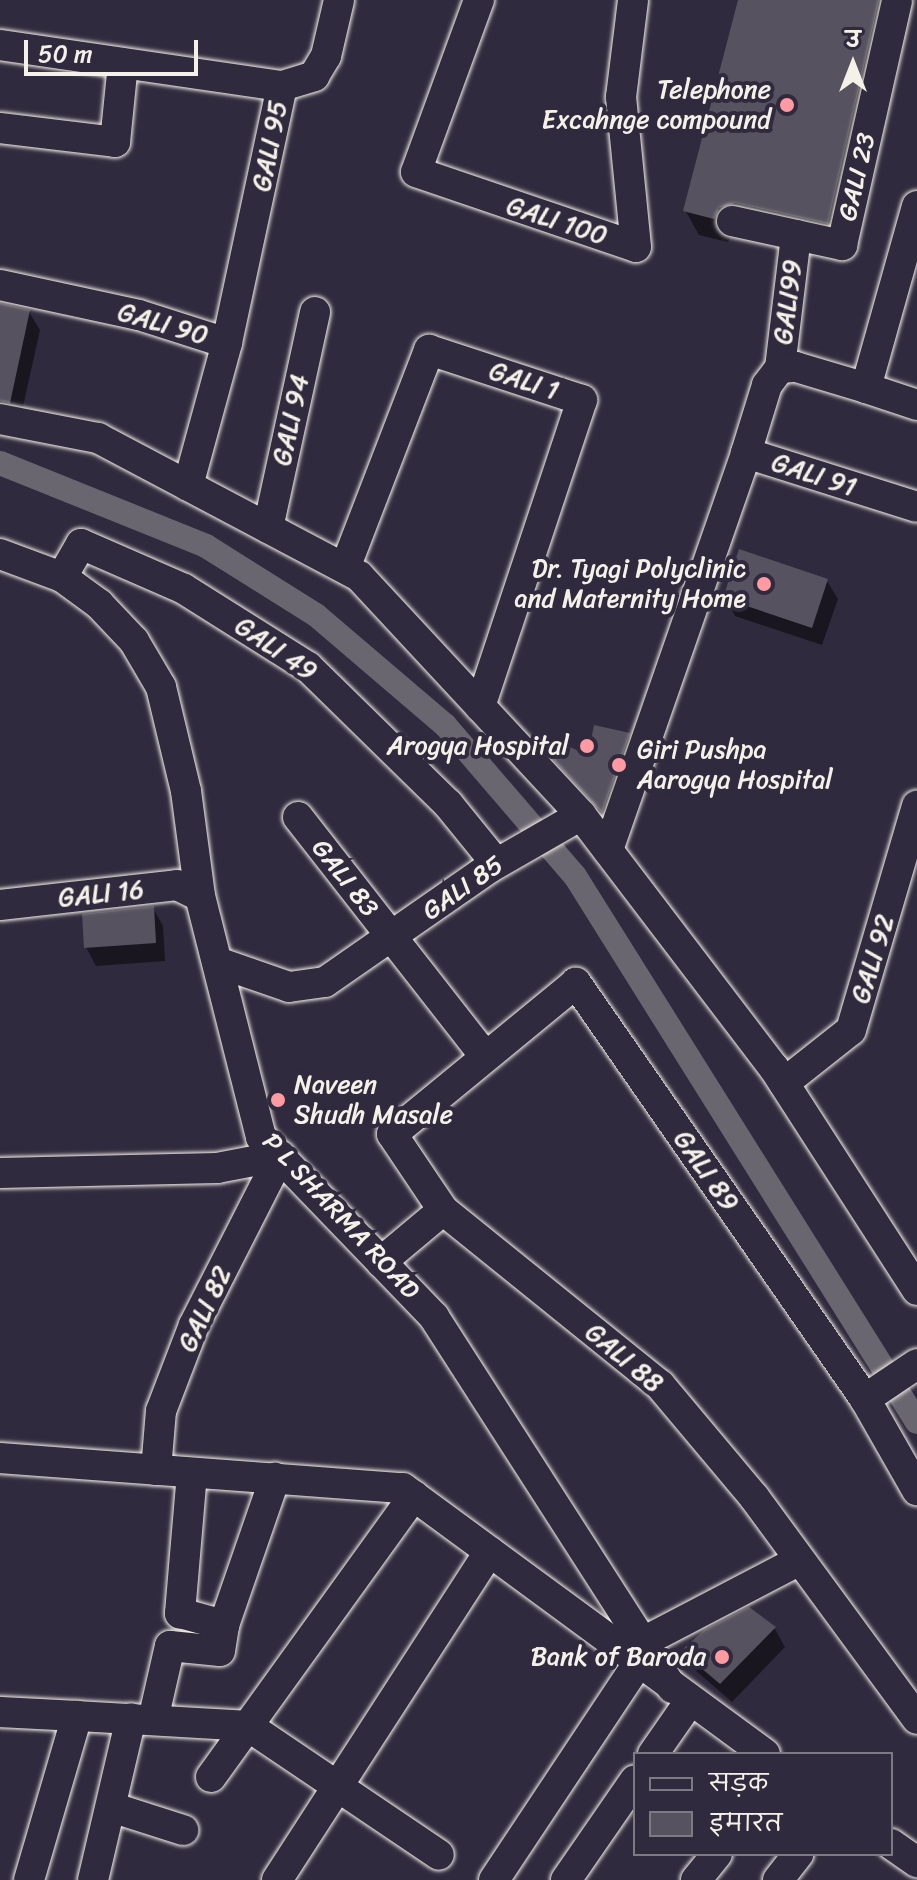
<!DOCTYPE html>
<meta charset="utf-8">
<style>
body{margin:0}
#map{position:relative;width:917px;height:1880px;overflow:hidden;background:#2f2a3d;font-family:Sriracha,"Playpen Sans Deva",sans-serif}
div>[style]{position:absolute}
.shadow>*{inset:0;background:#0007}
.canal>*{height:24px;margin:-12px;padding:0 12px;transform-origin:12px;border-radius:12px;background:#6a6670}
.building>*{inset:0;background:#56525f}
.roads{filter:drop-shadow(0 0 2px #f4f1e8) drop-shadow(0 0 2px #f4f1e8)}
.minor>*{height:30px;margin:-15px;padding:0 15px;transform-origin:15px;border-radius:15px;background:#2f2a3d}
.dots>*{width:22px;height:22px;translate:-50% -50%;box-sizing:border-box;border:4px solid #2f2a3d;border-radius:50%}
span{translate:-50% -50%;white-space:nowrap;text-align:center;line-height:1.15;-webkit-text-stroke:8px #2f2a3d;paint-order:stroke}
.poi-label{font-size:26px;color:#f4f1e8}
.right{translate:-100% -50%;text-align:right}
.left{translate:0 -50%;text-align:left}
.street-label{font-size:26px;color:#f4f1e8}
.legend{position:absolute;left:633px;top:1752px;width:260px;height:104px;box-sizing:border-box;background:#2f2a3d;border:2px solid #7e7a81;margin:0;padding:10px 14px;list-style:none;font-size:24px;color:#f4f1e8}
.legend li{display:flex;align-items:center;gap:16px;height:40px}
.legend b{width:40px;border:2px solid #7e7a81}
.north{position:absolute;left:813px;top:24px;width:80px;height:80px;-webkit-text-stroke:6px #2f2a3d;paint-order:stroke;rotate:0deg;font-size:22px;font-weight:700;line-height:32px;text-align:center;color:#f4f1e8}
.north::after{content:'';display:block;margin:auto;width:28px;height:36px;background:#f4f1e8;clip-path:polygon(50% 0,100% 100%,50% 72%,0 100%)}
.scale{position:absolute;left:24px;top:40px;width:174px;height:36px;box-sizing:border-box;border:4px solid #f4f1e8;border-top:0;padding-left:10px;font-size:24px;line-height:28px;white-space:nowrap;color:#f4f1e8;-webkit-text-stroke:6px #2f2a3d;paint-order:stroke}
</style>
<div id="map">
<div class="shadow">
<i style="clip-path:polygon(740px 0,898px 0,842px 247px,733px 232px,728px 242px,699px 235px,685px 210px)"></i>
<i style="clip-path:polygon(0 305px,29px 312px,40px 330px,20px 420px,0 418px)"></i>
<i style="clip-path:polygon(827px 581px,838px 599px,822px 645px,735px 616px,725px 597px)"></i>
<i style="clip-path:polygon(628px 735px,639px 753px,613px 829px,554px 757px,589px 758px)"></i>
<i style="clip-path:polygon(153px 908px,163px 926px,165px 961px,96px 966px,86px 947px)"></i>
<i style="clip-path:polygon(748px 1609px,775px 1629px,785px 1647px,732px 1702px,694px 1669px,683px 1651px)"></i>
</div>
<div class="canal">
<i style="left:0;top:463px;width:222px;rotate:21.9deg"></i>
<i style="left:206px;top:546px;width:130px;rotate:32.1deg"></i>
<i style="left:316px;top:615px;width:170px;rotate:40.5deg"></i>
<i style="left:445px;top:725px;width:199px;rotate:49.3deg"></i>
<i style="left:575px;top:876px;width:644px;rotate:57.94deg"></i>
</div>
<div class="building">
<i style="clip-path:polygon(738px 0,879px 0,828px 224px,735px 203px,719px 208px,714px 219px,683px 211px)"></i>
<i style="clip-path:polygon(0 303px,30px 310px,10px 403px,0 401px)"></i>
<i style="clip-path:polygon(739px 549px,828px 579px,812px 628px,723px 598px)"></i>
<i style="clip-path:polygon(594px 725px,630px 733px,602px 813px,551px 757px,561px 743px,588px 755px)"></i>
<i style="clip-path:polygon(154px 906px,156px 943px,84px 948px,82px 914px)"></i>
<i style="clip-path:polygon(749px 1607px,776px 1627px,720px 1684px,681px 1651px,704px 1630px)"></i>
</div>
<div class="roads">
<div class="minor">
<i style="left:479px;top:0;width:183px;rotate:110.1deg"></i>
<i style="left:416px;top:172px;width:232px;rotate:18.8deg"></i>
<i style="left:636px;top:247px;width:151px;rotate:-95.7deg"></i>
<i style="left:621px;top:97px;width:98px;rotate:-82.9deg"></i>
<i style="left:0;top:45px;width:285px;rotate:8.3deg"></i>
<i style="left:282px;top:86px;width:263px;rotate:102.1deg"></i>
<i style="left:282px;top:86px;width:34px;rotate:-17deg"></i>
<i style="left:314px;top:76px;width:23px;rotate:-59deg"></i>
<i style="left:326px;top:56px;width:57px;rotate:-76.9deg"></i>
<i style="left:0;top:128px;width:116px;rotate:6.9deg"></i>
<i style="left:115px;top:142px;width:79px;rotate:-84.2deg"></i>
<i style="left:917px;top:206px;width:189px;rotate:105.7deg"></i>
<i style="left:866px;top:388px;width:54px;rotate:18.4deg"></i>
<i style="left:732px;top:221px;width:113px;rotate:12.3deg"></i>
<i style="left:842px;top:245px;width:251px;rotate:-77.3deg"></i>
<i style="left:0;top:285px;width:142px;rotate:12.2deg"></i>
<i style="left:139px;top:315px;width:92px;rotate:17.7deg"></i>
<i style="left:227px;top:343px;width:148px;rotate:105.3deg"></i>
<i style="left:780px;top:368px;width:134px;rotate:-83.1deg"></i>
<i style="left:0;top:419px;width:100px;rotate:11deg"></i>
<i style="left:98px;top:438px;width:295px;rotate:27.9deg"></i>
<i style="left:359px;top:576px;width:326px;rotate:47.1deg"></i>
<i style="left:581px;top:815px;width:318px;rotate:52.7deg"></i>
<i style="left:774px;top:1068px;width:264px;rotate:57.2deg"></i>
<i style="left:746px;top:453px;width:71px;rotate:-72.8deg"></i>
<i style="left:767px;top:385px;width:21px;rotate:-53deg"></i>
<i style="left:780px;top:368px;width:16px;rotate:-4deg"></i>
<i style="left:796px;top:367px;width:73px;rotate:16.7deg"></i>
<i style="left:268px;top:528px;width:221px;rotate:-77.7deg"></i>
<i style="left:0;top:554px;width:66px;rotate:20.4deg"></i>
<i style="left:62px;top:577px;width:46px;rotate:36.1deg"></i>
<i style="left:99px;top:604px;width:51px;rotate:46.6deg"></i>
<i style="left:134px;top:641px;width:53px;rotate:59.6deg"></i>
<i style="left:161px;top:687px;width:107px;rotate:76.5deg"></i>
<i style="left:186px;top:791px;width:106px;rotate:82.4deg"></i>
<i style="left:200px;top:896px;width:249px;rotate:75.8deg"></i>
<i style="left:261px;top:1137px;width:250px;rotate:46.1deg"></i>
<i style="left:434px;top:1317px;width:441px;rotate:57.3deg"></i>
<i style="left:345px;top:568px;width:234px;rotate:-68.9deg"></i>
<i style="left:429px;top:350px;width:161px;rotate:18.1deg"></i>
<i style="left:582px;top:400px;width:323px;rotate:108.4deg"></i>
<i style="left:62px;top:577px;width:38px;rotate:-60deg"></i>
<i style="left:81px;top:544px;width:112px;rotate:23.6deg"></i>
<i style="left:184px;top:589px;width:146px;rotate:32.2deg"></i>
<i style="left:308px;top:667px;width:196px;rotate:44.4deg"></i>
<i style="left:448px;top:804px;width:76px;rotate:50.9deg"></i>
<i style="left:298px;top:817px;width:292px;rotate:52deg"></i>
<i style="left:478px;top:1047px;width:13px;rotate:32deg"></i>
<i style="left:608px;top:850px;width:420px;rotate:-70.8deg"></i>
<i style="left:746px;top:453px;width:179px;rotate:17.5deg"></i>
<i style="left:0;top:905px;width:178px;rotate:-6.4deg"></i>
<i style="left:177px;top:885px;width:25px;rotate:26deg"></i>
<i style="left:217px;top:962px;width:76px;rotate:19.1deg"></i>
<i style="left:289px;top:987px;width:36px;rotate:-8deg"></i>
<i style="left:325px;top:982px;width:200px;rotate:-34.8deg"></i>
<i style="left:489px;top:868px;width:106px;rotate:-29.9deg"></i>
<i style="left:784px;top:1083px;width:85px;rotate:-38.3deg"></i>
<i style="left:851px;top:1030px;width:234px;rotate:-73.6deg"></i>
<i style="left:0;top:1173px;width:217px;rotate:-1.3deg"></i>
<i style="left:217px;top:1168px;width:64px;rotate:-10.8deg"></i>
<i style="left:381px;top:1262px;width:81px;rotate:-40deg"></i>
<i style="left:917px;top:1364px;width:63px;rotate:146.1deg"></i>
<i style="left:865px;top:1399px;width:507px;rotate:-124.79deg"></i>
<i style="left:576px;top:983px;width:238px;rotate:140.6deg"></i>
<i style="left:392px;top:1134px;width:92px;rotate:56.1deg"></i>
<i style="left:443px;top:1210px;width:279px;rotate:38.9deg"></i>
<i style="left:660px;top:1385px;width:146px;rotate:50deg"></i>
<i style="left:754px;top:1497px;width:275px;rotate:53.7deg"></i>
<i style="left:865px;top:1399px;width:105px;rotate:60.3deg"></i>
<i style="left:0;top:1458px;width:404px;rotate:4.3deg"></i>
<i style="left:403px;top:1488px;width:449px;rotate:36.3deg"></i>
<i style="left:156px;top:1470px;width:59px;rotate:-85.2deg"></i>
<i style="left:161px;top:1411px;width:92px;rotate:-69deg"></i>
<i style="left:194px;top:1325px;width:190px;rotate:-63deg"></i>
<i style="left:192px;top:1473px;width:141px;rotate:94.9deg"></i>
<i style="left:180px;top:1613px;width:46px;rotate:15.3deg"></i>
<i style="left:224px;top:1625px;width:156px;rotate:-70.9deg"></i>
<i style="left:643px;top:1642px;width:175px;rotate:-27.6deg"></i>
<i style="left:0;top:1712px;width:77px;rotate:3deg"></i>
<i style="left:153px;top:1720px;width:76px;rotate:-77.1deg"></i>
<i style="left:170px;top:1646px;width:50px;rotate:5.7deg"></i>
<i style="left:220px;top:1651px;width:26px;rotate:-81deg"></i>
<i style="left:653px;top:1754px;width:65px;rotate:-55.1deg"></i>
<i style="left:211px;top:1777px;width:347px;rotate:-54.2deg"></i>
<i style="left:111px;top:1807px;width:76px;rotate:17.7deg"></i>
<i style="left:891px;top:1844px;width:32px;rotate:35deg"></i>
<i style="left:29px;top:1880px;width:171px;rotate:-73.7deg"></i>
<i style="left:77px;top:1716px;width:171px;rotate:3.3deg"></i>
<i style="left:248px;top:1726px;width:230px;rotate:34deg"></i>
<i style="left:93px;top:1880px;width:166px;rotate:-76.8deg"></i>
<i style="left:277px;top:1880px;width:391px;rotate:-57.1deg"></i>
<i style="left:494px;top:1880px;width:260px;rotate:-56.4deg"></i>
<i style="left:566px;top:1880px;width:121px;rotate:-55.4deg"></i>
<i style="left:696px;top:1880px;width:33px;rotate:-51deg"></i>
<i style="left:778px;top:1880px;width:33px;rotate:-52deg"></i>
</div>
</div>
<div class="dots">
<i style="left:787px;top:105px;background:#ff9aa2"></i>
<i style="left:764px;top:584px;background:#ff9aa2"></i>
<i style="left:587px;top:746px;background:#ff9aa2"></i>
<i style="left:619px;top:765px;background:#ff9aa2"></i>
<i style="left:278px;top:1100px;background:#ff9aa2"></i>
<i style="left:722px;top:1657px;background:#ff9aa2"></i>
</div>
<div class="poi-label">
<span class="right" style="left:771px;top:105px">Telephone<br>Excahnge compound</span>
<span class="right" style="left:746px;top:584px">Dr. Tyagi Polyclinic<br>and Maternity Home</span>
<span class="right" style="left:569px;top:746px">Arogya Hospital</span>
<span class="left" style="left:637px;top:765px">Giri Pushpa<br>Aarogya Hospital</span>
<span class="left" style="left:294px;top:1100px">Naveen<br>Shudh Masale</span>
<span class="right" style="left:706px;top:1657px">Bank of Baroda</span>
</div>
<div class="street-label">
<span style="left:270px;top:146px;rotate:-79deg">GALI 95</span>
<span style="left:857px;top:177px;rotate:-77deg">GALI 23</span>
<span style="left:557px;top:221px;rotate:18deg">GALI 100</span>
<span style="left:788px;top:302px;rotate:-83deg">GALI99</span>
<span style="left:163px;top:324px;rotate:16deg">GALI 90</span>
<span style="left:524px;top:381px;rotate:18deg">GALI 1</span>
<span style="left:291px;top:420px;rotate:-78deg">GALI 94</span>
<span style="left:814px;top:475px;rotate:18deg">GALI 91</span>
<span style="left:276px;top:649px;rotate:34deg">GALI 49</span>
<span style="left:345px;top:878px;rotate:52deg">GALI 83</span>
<span style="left:463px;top:888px;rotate:-35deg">GALI 85</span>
<span style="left:101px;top:894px;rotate:-6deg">GALI 16</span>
<span style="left:873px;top:959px;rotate:-73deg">GALI 92</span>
<span style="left:706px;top:1171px;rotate:55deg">GALI 89</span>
<span style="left:341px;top:1216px;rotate:47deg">P L SHARMA ROAD</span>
<span style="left:205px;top:1309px;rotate:-65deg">GALI 82</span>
<span style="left:624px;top:1358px;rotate:40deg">GALI 88</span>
</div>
<ul class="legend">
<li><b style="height:10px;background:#2f2a3d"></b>सड़क</li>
<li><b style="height:22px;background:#56525f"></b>इमारत</li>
</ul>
<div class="north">उ</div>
<div class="scale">50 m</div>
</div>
